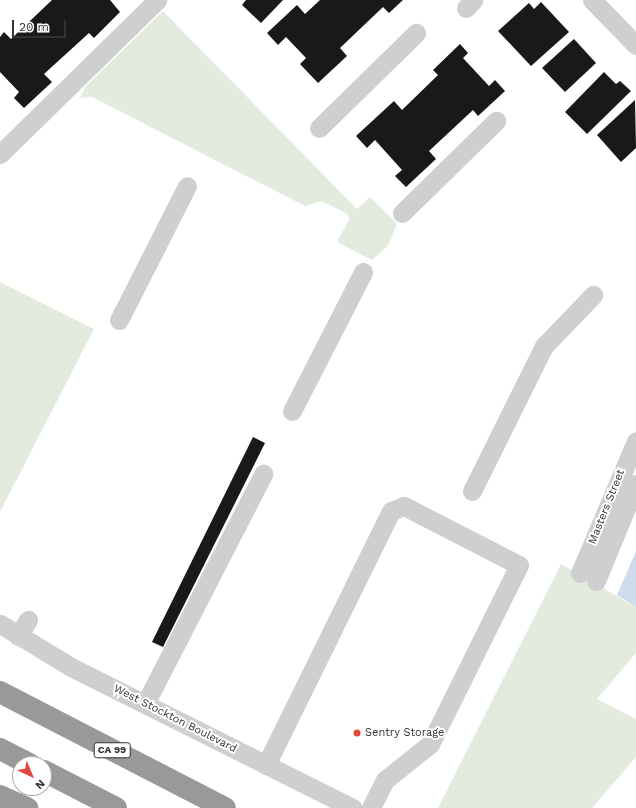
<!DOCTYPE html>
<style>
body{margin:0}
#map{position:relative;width:636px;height:808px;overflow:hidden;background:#fff;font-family:"Work Sans",sans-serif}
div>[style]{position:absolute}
.green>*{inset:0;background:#e3ebde}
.water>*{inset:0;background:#cedced}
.building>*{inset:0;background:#191919}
.minor>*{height:19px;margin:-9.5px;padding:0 9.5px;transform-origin:9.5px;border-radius:9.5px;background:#cfcfcf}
.highway>*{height:22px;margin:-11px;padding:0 11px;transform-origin:11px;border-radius:11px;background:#999}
.dots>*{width:11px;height:11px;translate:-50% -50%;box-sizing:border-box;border:2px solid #fff;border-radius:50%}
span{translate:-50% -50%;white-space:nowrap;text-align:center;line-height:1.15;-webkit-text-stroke:4px #fff;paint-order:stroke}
.shield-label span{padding:1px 3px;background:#fff;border:1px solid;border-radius:3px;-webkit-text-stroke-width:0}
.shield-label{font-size:10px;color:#323232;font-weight:700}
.street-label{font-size:11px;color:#323232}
.poi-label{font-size:11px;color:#323232}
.left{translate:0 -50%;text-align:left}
.north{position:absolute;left:12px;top:756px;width:40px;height:40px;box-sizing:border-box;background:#fff;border:1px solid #adadad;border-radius:50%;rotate:136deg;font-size:11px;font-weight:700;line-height:16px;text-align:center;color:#323232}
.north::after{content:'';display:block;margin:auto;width:14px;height:18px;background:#e2483b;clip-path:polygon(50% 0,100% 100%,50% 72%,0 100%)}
.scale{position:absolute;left:12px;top:20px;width:54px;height:18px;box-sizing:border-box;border:2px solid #323232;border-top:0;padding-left:5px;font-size:12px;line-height:14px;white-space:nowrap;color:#323232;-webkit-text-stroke:3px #fff;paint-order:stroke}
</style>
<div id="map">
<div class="green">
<i style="clip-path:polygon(163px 11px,357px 209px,370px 197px,397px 224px,388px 246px,372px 260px,337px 242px,350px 218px,346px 213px,321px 201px,305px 206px,92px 97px,80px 98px,86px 86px)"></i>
<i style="clip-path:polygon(0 282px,94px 329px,0 512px)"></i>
<i style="clip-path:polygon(561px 564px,636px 607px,636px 653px,597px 699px,636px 719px,636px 757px,592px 808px,438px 808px)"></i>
</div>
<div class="water">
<i style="clip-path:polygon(636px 551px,636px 607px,617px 595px)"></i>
</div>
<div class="building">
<i style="clip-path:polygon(52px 0,110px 0,120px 12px,94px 38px,89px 33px,44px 74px,52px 82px,24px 108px,14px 98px,19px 92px,0 72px,0 37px,4px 32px,11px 39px)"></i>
<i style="clip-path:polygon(246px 0,283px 0,261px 23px,242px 5px)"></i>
<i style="clip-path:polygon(320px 0,403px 0,389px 13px,383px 7px,340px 48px,347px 56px,318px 83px,300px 64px,306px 58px,286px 37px,278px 45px,267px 33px,297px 5px,305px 14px)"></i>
<i style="clip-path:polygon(541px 2px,569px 32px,531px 66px,498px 31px,529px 3px,534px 9px)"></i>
<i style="clip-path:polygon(574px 39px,596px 63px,565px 92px,542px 68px)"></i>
<i style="clip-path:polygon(460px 44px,468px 53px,463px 58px,489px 86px,495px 80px,505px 91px,478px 116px,473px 110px,429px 151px,436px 159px,406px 187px,395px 176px,402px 170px,375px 140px,367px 148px,356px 136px,394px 101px,402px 110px,438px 75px,433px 70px)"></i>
<i style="clip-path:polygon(604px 72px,616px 84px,620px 81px,631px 91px,587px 134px,565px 112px)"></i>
<i style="clip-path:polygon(635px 100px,636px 148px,621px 162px,597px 135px)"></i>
<i style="clip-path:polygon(253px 437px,265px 443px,163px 647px,152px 642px)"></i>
</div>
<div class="minor">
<i style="left:592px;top:0;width:63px;rotate:45.6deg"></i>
<i style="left:466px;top:8px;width:11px;rotate:-49deg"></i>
<i style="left:319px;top:128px;width:136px;rotate:-44.4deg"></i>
<i style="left:0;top:154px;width:220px;rotate:-44.4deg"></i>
<i style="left:402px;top:213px;width:132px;rotate:-44.4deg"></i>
<i style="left:119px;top:320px;width:150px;rotate:-63.1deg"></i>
<i style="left:292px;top:411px;width:156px;rotate:-62.9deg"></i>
<i style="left:472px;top:491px;width:162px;rotate:-63.6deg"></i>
<i style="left:544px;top:346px;width:71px;rotate:-46.1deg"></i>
<i style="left:580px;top:573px;width:143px;rotate:-67deg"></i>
<i style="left:596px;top:581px;width:105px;rotate:-67.6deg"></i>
<i style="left:0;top:624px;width:83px;rotate:31.2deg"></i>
<i style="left:71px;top:667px;width:315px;rotate:26.6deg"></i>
<i style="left:18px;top:636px;width:19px;rotate:-58deg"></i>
<i style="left:145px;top:704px;width:259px;rotate:-62.8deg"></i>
<i style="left:266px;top:765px;width:283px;rotate:-63.8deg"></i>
<i style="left:391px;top:511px;width:14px;rotate:-21deg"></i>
<i style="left:404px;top:506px;width:129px;rotate:27.2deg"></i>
<i style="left:519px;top:565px;width:200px;rotate:116.4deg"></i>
<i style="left:430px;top:744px;width:58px;rotate:141.3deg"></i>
<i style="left:385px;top:780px;width:31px;rotate:117deg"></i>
</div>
<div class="highway">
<i style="left:0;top:692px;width:253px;rotate:27.3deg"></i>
<i style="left:0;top:749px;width:33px;rotate:27deg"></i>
<i style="left:44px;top:771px;width:81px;rotate:27.2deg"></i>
<i style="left:0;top:796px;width:30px;rotate:24deg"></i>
</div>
<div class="dots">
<i style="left:357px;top:733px;background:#e2483b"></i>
</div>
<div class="shield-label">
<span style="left:112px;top:750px">CA 99</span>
</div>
<div class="street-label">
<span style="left:607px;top:507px;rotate:-68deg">Masters Street</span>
<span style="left:175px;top:719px;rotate:27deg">West Stockton Boulevard</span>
</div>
<div class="poi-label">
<span class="left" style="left:365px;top:733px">Sentry Storage</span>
</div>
<div class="north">N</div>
<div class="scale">20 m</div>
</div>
